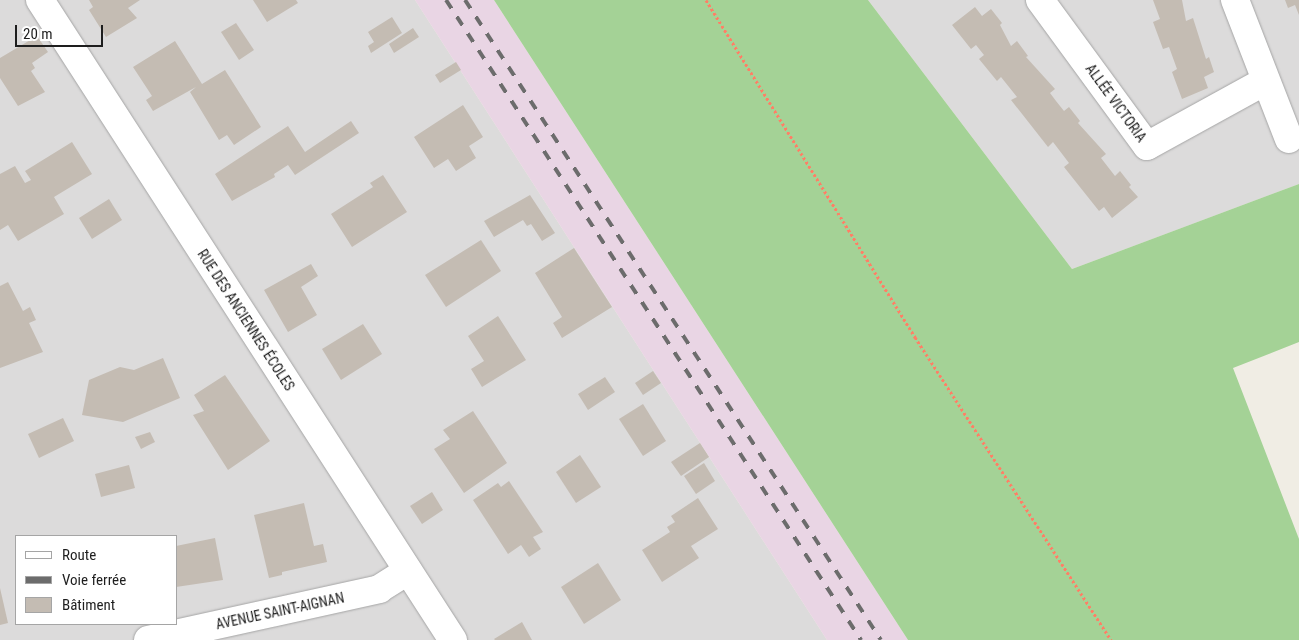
<!DOCTYPE html>
<meta charset="utf-8">
<style>
body{margin:0}
#map{position:relative;width:1299px;height:640px;overflow:hidden;background:#f0ede4;font-family:"Roboto Condensed",sans-serif}
div>[style]{position:absolute}
.residential>*{inset:0;background:#dcdbdb}
.industrial>*{inset:0;background:#e9d5e4}
.forest>*{inset:0;background:#a4d296}
.building>*{inset:0;background:#c4bcb3}
.path>*{height:3px;margin-top:-1.5px;transform-origin:0;background:repeating-linear-gradient(90deg,#ff7f66 0 2.5px,transparent 0 5px)}
.roads{filter:drop-shadow(0 0 1px #a5a5a5) drop-shadow(0 0 1px #a5a5a5)}
.minor>*{height:28px;margin:-14px;padding:0 14px;transform-origin:14px;border-radius:14px;background:#fff}
.rail>*{height:4px;margin-top:-2px;transform-origin:0;background:repeating-linear-gradient(90deg,#6c6c6c 0 10px,transparent 0 20px)}
span{translate:-50% -50%;white-space:nowrap;text-align:center;line-height:1.15;-webkit-text-stroke:5px #fff;paint-order:stroke}
.street-label{font-size:14px;color:#1e1e1e}
.legend{position:absolute;left:15px;top:535px;width:162px;height:90px;box-sizing:border-box;background:#fff;border:1px solid #a5a5a5;margin:0;padding:6px 9px;list-style:none;font-size:15px;color:#1e1e1e}
.legend li{display:flex;align-items:center;gap:10px;height:25px}
.legend b{width:25px;border:1px solid #a5a5a5}
.scale{position:absolute;left:15px;top:25px;width:88px;height:22px;box-sizing:border-box;border:2px solid #1e1e1e;border-top:0;padding-left:6px;font-size:15px;line-height:18px;white-space:nowrap;color:#1e1e1e;-webkit-text-stroke:4px #fff;paint-order:stroke}
</style>
<div id="map">
<div class="residential">
<i style="clip-path:polygon(evenodd,0 0,415px 0,827px 640px,0 640px,0 0,16px 536px,176px 536px,176px 624px,16px 624px,16px 536px)"></i>
<i style="clip-path:polygon(868px 0,1299px 0,1299px 184px,1072px 269px)"></i>
</div>
<div class="industrial">
<i style="clip-path:polygon(415px 0,494px 0,908px 640px,827px 640px)"></i>
</div>
<div class="forest">
<i style="clip-path:polygon(494px 0,868px 0,1072px 269px,1299px 184px,1299px 342px,1233px 368px,1299px 539px,1299px 640px,908px 640px)"></i>
</div>
<div class="building">
<i style="clip-path:polygon(89px 0,140px 0,128px 8px,137px 18px,106px 37px,89px 10px,93px 7px)"></i>
<i style="clip-path:polygon(253px 0,296px 0,298px 3px,267px 22px)"></i>
<i style="clip-path:polygon(1153px 0,1182px 0,1186px 21px,1193px 18px,1206px 59px,1209px 57px,1214px 72px,1204px 77px,1208px 88px,1182px 99px,1172px 72px,1177px 69px,1169px 47px,1163px 49px,1153px 22px,1160px 19px)"></i>
<i style="clip-path:polygon(1285px 0,1299px 0,1299px 15px,1295px 5px,1288px 8px)"></i>
<i style="clip-path:polygon(975px 7px,982px 16px,991px 9px,1002px 23px,1000px 25px,1011px 46px,1017px 41px,1028px 56px,1026px 57px,1055px 89px,1050px 93px,1056px 101px,1064px 111px,1069px 107px,1080px 121px,1078px 123px,1106px 154px,1101px 158px,1115px 176px,1120px 171px,1131px 185px,1129px 187px,1138px 197px,1112px 218px,1104px 207px,1099px 211px,1064px 167px,1069px 163px,1053px 142px,1048px 147px,1011px 100px,1017px 97px,1001px 77px,997px 81px,979px 59px,984px 55px,976px 45px,971px 49px,952px 25px)"></i>
<i style="clip-path:polygon(392px 17px,402px 33px,371px 53px,368px 46px,374px 42px,368px 32px)"></i>
<i style="clip-path:polygon(236px 23px,254px 50px,239px 60px,221px 32px)"></i>
<i style="clip-path:polygon(413px 28px,419px 37px,394px 53px,389px 44px)"></i>
<i style="clip-path:polygon(37px 36px,48px 52px,32px 63px,35px 68px,31px 71px,45px 92px,18px 106px,0 78px,0 58px)"></i>
<i style="clip-path:polygon(175px 41px,202px 84px,225px 70px,261px 127px,234px 145px,227px 135px,219px 140px,190px 92px,196px 87px,153px 111px,146px 100px,152px 96px,133px 67px)"></i>
<i style="clip-path:polygon(456px 62px,461px 70px,440px 83px,435px 75px)"></i>
<i style="clip-path:polygon(463px 105px,483px 137px,469px 146px,476px 158px,456px 171px,448px 159px,434px 168px,414px 137px)"></i>
<i style="clip-path:polygon(351px 121px,359px 133px,295px 175px,288px 165px,274px 174px,275px 177px,232px 201px,215px 174px,288px 126px,305px 152px)"></i>
<i style="clip-path:polygon(72px 142px,92px 174px,54px 197px,64px 214px,18px 241px,8px 225px,0 230px,0 174px,15px 166px,25px 183px,31px 180px,25px 171px)"></i>
<i style="clip-path:polygon(383px 175px,407px 212px,352px 247px,331px 214px,373px 187px,370px 183px)"></i>
<i style="clip-path:polygon(530px 195px,555px 233px,542px 241px,531px 224px,527px 226px,523px 220px,494px 237px,484px 221px)"></i>
<i style="clip-path:polygon(109px 199px,122px 220px,92px 239px,79px 218px)"></i>
<i style="clip-path:polygon(481px 240px,501px 271px,446px 307px,425px 275px)"></i>
<i style="clip-path:polygon(574px 248px,612px 307px,562px 338px,553px 323px,562px 317px,535px 273px)"></i>
<i style="clip-path:polygon(311px 264px,318px 276px,301px 287px,317px 315px,288px 332px,264px 290px)"></i>
<i style="clip-path:polygon(8px 282px,23px 311px,30px 307px,36px 320px,29px 323px,43px 352px,0 368px,0 286px)"></i>
<i style="clip-path:polygon(498px 316px,526px 360px,482px 387px,471px 369px,484px 361px,468px 336px)"></i>
<i style="clip-path:polygon(363px 324px,382px 354px,341px 380px,322px 349px)"></i>
<i style="clip-path:polygon(163px 358px,180px 398px,123px 422px,82px 415px,89px 380px,120px 367px,134px 370px)"></i>
<i style="clip-path:polygon(653px 371px,661px 383px,643px 395px,635px 383px)"></i>
<i style="clip-path:polygon(225px 375px,270px 441px,228px 470px,193px 415px,204px 411px,194px 395px)"></i>
<i style="clip-path:polygon(605px 377px,615px 392px,588px 410px,578px 394px)"></i>
<i style="clip-path:polygon(643px 404px,666px 441px,643px 456px,619px 419px)"></i>
<i style="clip-path:polygon(473px 411px,507px 463px,464px 493px,434px 449px,450px 439px,443px 430px)"></i>
<i style="clip-path:polygon(63px 418px,74px 441px,39px 458px,28px 434px)"></i>
<i style="clip-path:polygon(150px 432px,155px 442px,141px 449px,135px 437px)"></i>
<i style="clip-path:polygon(700px 443px,709px 457px,681px 476px,671px 462px)"></i>
<i style="clip-path:polygon(580px 455px,601px 487px,576px 503px,556px 472px)"></i>
<i style="clip-path:polygon(704px 463px,715px 481px,696px 494px,684px 476px)"></i>
<i style="clip-path:polygon(129px 465px,135px 488px,101px 497px,95px 474px)"></i>
<i style="clip-path:polygon(509px 481px,543px 532px,533px 537px,541px 549px,529px 557px,521px 545px,508px 554px,473px 500px,498px 483px,501px 487px)"></i>
<i style="clip-path:polygon(432px 492px,443px 510px,422px 524px,410px 506px)"></i>
<i style="clip-path:polygon(698px 498px,718px 529px,691px 546px,699px 558px,662px 582px,642px 550px,670px 532px,667px 527px,675px 522px,671px 516px)"></i>
<i style="clip-path:polygon(304px 503px,314px 546px,323px 544px,327px 562px,282px 572px,282px 575px,269px 578px,254px 515px)"></i>
<i style="clip-path:polygon(215px 538px,223px 580px,176px 587px,176px 546px)"></i>
<i style="clip-path:polygon(598px 563px,621px 600px,584px 624px,561px 587px)"></i>
<i style="clip-path:polygon(0 588px,8px 623px,0 625px)"></i>
<i style="clip-path:polygon(522px 622px,532px 640px,495px 640px,494px 639px)"></i>
</div>
<div class="path">
<i style="left:706px;top:0;width:397px;rotate:58.2deg"></i>
<i style="left:915px;top:337px;width:361px;rotate:57.1deg"></i>
</div>
<div class="roads">
<div class="minor">
<i style="left:40px;top:0;width:762px;rotate:57.17deg"></i>
<i style="left:1040px;top:0;width:181px;rotate:53.8deg"></i>
<i style="left:1147px;top:146px;width:135px;rotate:-28.8deg"></i>
<i style="left:1235px;top:0;width:149px;rotate:68.8deg"></i>
<i style="left:148px;top:640px;width:237px;rotate:-12.4deg"></i>
<i style="left:379px;top:589px;width:34px;rotate:-32deg"></i>
</div>
</div>
<div class="rail">
<i style="left:446px;top:0;width:763px;rotate:57.04deg"></i>
<i style="left:465px;top:0;width:763px;rotate:56.98deg"></i>
</div>
<div class="street-label">
<span style="left:1116px;top:103px;rotate:54deg">ALLÉE VICTORIA</span>
<span style="left:246px;top:320px;rotate:57deg">RUE DES ANCIENNES ÉCOLES</span>
<span style="left:280px;top:611px;rotate:-12deg">AVENUE SAINT-AIGNAN</span>
</div>
<ul class="legend">
<li><b style="height:6px;background:#fff"></b>Route</li>
<li><b style="height:6px;background:#6c6c6c"></b>Voie ferrée</li>
<li><b style="height:14px;background:#c4bcb3"></b>Bâtiment</li>
</ul>
<div class="scale">20 m</div>
</div>
